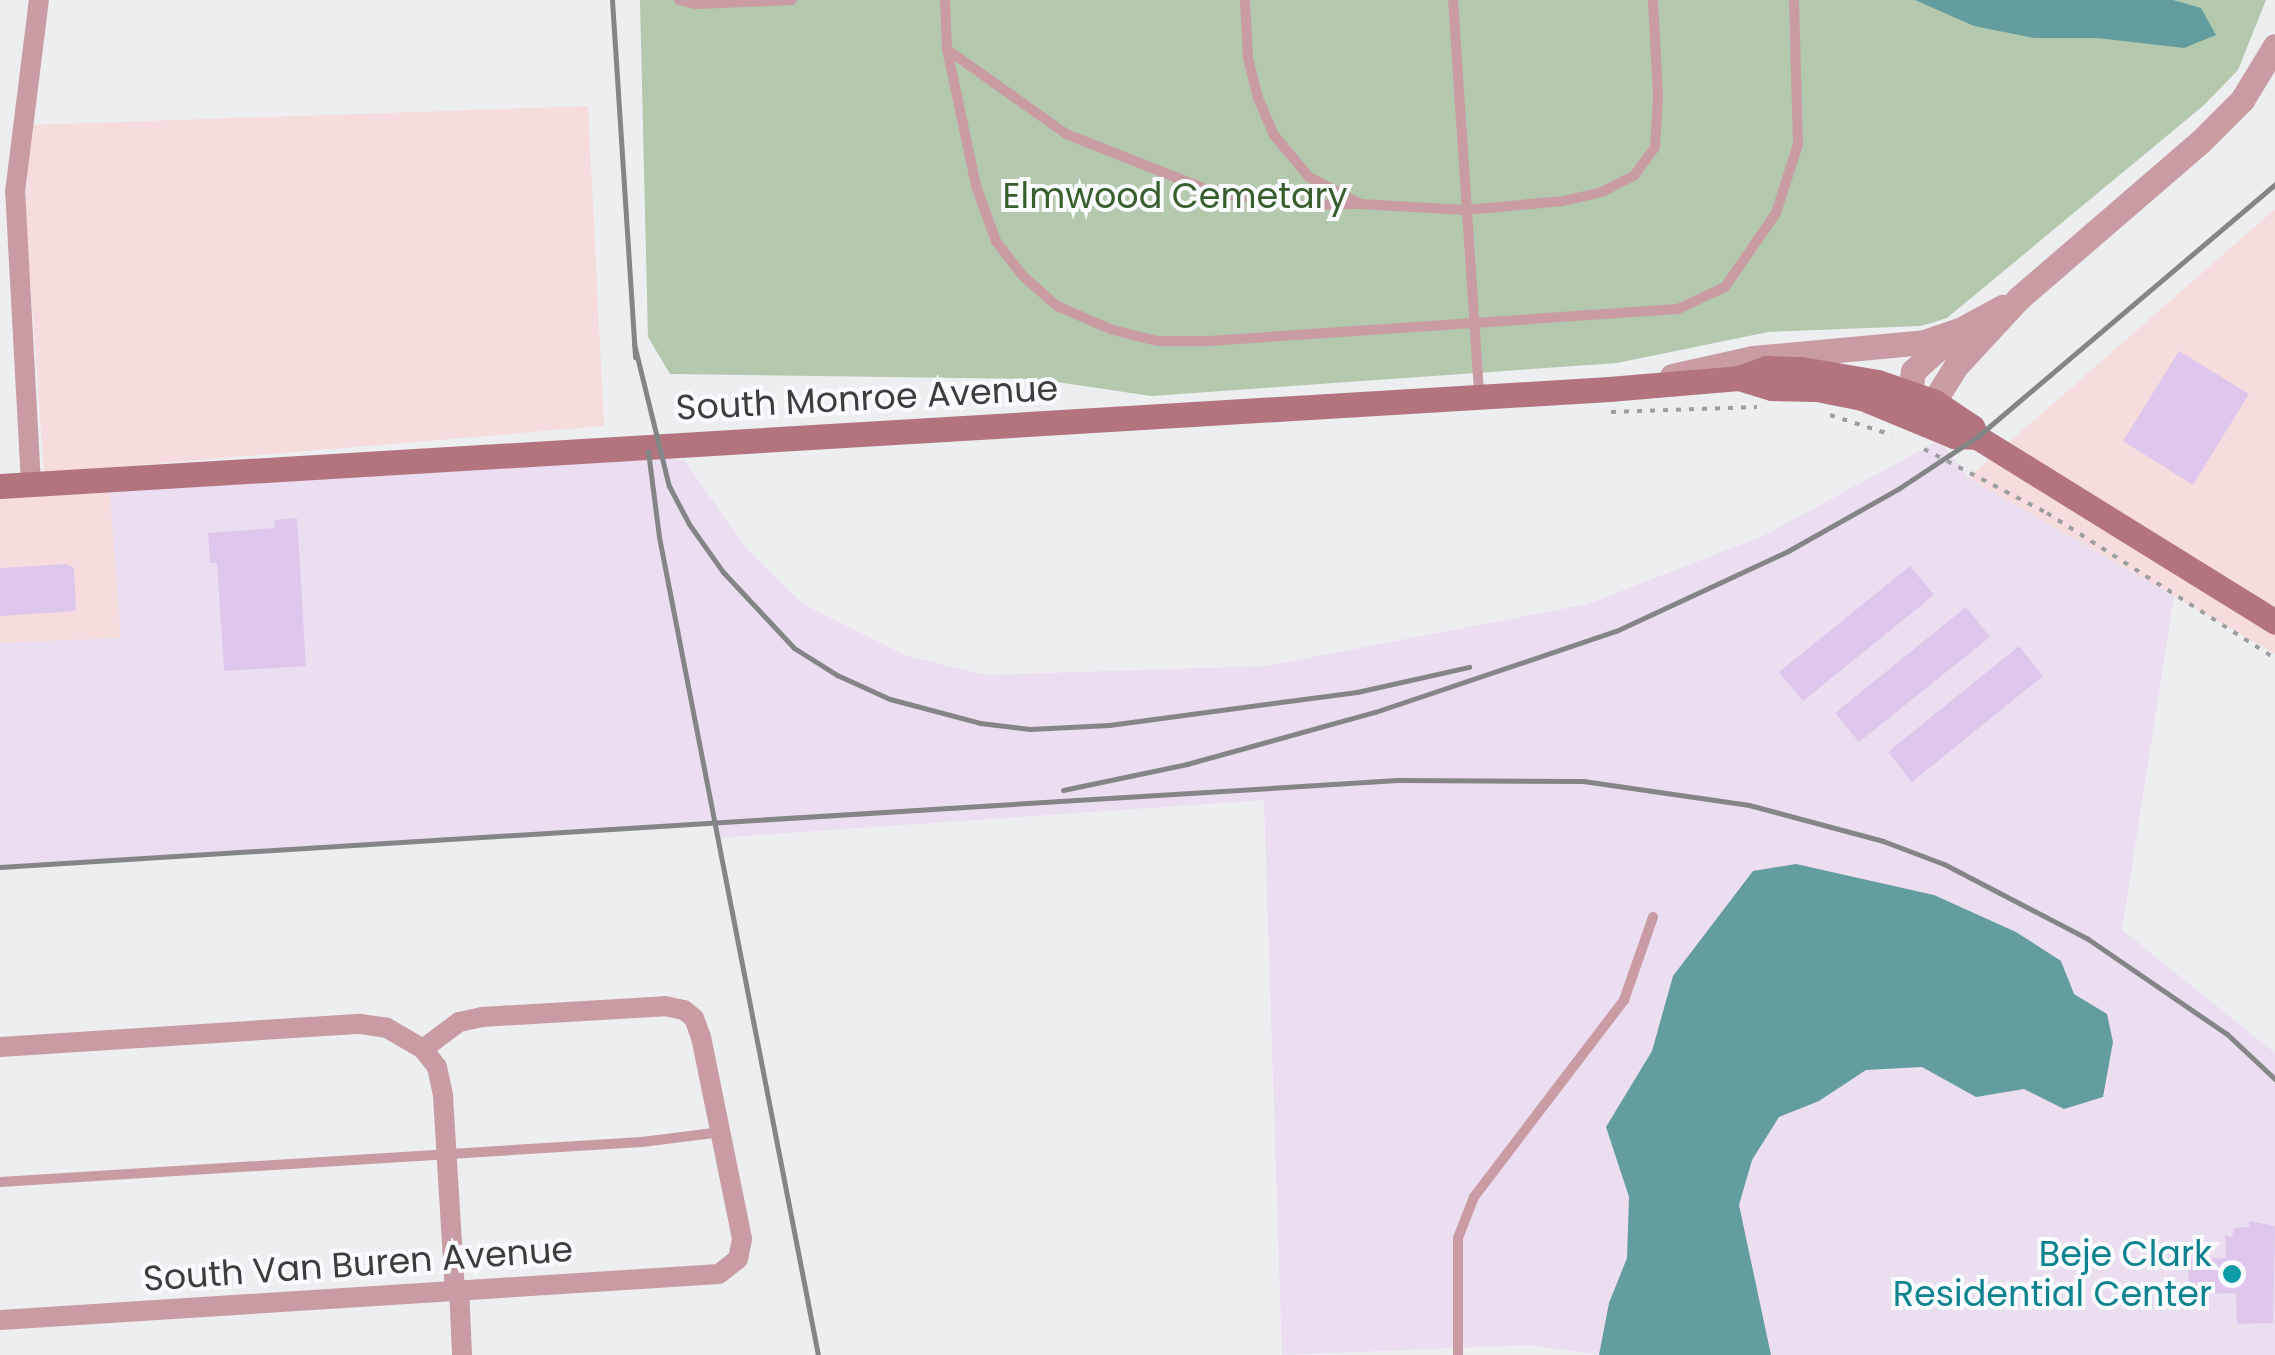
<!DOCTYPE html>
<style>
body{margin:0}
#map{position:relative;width:2275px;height:1355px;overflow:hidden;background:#eceef0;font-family:Poppins,sans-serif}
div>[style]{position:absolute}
.commercial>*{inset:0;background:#f7dcdd}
.industrial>*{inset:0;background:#ecdef1}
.green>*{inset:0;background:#b3c8ad}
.water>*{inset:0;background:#649d9f}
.building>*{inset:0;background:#dfc6ed}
.path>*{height:4px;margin-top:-2px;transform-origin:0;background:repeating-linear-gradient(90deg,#9d9e9f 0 5px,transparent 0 13px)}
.service>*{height:10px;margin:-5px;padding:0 5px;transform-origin:5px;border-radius:5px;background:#c99ca4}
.minor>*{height:20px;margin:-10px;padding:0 10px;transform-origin:10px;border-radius:10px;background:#c99ca4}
.tertiary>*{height:25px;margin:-12.5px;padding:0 12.5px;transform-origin:12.5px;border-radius:12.5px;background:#c99ca4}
.secondary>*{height:25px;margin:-12.5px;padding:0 12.5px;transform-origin:12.5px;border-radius:12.5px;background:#b37480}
.rail>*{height:5px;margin:-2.5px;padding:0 2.5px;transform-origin:2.5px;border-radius:2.5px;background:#848586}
.dots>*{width:28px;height:28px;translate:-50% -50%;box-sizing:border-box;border:5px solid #f9fbfe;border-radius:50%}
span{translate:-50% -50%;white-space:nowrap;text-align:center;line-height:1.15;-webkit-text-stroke:8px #f9fbfe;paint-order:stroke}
.park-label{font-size:35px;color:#375e2b}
.street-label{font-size:35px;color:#3c3d3d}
.culture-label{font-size:35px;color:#0d838f}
.right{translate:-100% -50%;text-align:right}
</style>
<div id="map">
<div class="commercial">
<i style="clip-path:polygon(588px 106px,604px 426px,44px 473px,25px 209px,31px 125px)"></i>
<i style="clip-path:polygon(2275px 209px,2275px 654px,1968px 478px)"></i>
<i style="clip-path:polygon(110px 491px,121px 638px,0 643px,0 498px)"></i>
</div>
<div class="industrial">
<i style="clip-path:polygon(1940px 440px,1968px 478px,2174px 596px,2122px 930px,2275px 1053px,2275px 1355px,1599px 1355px,1530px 1345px,1282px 1355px,1264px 800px,717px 838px,714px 823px,0 867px,0 643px,121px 638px,110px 491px,632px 457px,684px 460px,746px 548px,803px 604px,907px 656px,986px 675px,1266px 666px,1588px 604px,1763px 536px)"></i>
</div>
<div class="green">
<i style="clip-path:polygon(640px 0,2266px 0,2238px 70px,2203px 106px,1947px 318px,1921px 326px,1768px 332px,1617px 363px,1151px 396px,1037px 379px,670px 374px,648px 337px)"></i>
</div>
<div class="water">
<i style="clip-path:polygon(1915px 0,2173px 0,2201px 8px,2216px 35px,2184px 48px,2097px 38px,2034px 38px,1974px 26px)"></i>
<i style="clip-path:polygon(1796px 864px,1934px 895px,2016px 932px,2061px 961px,2074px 994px,2107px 1014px,2113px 1042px,2103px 1097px,2064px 1109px,2024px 1089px,1976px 1097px,1922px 1067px,1866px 1070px,1819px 1101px,1779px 1117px,1752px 1160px,1739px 1205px,1771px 1355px,1599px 1355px,1609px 1303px,1627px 1258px,1629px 1197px,1606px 1127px,1652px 1051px,1673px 976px,1753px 871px)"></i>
</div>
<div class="building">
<i style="clip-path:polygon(2179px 351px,2249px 394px,2193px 485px,2123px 441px)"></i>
<i style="clip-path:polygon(297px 518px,306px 666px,224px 671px,217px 563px,210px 563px,208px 533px,275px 528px,274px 520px)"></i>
<i style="clip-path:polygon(67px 564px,74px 568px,76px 611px,0 616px,0 568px)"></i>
<i style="clip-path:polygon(1910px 566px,1934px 595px,1803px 701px,1779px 672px)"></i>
<i style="clip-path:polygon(1966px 607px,1990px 637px,1859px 742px,1835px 713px)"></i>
<i style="clip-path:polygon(2019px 646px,2043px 676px,1912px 782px,1888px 752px)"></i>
<i style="clip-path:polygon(2249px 1221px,2275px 1226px,2273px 1323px,2237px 1324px,2236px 1293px,2189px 1295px,2188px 1259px,2226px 1258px,2225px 1235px,2232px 1237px,2234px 1228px,2249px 1227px)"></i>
</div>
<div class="path">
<i style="left:1611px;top:412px;width:146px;rotate:-2deg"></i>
<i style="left:1830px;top:415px;width:65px;rotate:17.9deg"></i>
<i style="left:1924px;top:449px;width:139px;rotate:27.5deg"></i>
<i style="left:2047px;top:513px;width:270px;rotate:32.5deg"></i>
</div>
<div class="service">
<i style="left:679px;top:0;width:18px;rotate:13deg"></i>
<i style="left:697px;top:4px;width:95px;rotate:-2.4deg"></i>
<i style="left:945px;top:0;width:49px;rotate:87.7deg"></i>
<i style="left:947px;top:49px;width:140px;rotate:78deg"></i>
<i style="left:976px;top:186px;width:59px;rotate:70deg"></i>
<i style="left:996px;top:241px;width:43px;rotate:52.6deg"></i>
<i style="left:1022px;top:275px;width:47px;rotate:41.5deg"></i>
<i style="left:1057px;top:306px;width:61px;rotate:23.2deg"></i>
<i style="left:1113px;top:330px;width:45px;rotate:14deg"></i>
<i style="left:1157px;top:341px;width:52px"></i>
<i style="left:1209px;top:341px;width:470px;rotate:-3.9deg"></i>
<i style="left:1678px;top:309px;width:52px;rotate:-25.1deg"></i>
<i style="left:1725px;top:287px;width:90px;rotate:-55.4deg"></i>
<i style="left:1776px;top:213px;width:72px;rotate:-72.3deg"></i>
<i style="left:1798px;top:144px;width:144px;rotate:-91.6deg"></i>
<i style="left:1245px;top:0;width:58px;rotate:87deg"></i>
<i style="left:1248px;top:58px;width:41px;rotate:76deg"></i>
<i style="left:1258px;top:98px;width:40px;rotate:66.6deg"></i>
<i style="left:1274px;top:135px;width:55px;rotate:50.2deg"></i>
<i style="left:1309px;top:177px;width:59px;rotate:27.4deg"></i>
<i style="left:1361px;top:204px;width:104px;rotate:3.3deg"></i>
<i style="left:1465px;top:210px;width:98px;rotate:-5.2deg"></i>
<i style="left:1563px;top:201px;width:40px;rotate:-13deg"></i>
<i style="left:1602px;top:192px;width:36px;rotate:-27deg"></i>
<i style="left:1634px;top:176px;width:36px;rotate:-54deg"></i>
<i style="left:1655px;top:147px;width:51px;rotate:-86.6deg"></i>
<i style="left:1658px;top:96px;width:96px;rotate:-93deg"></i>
<i style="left:1453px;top:0;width:397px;rotate:86.2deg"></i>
<i style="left:948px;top:50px;width:145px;rotate:35.4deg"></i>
<i style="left:1066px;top:134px;width:163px;rotate:21.5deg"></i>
<i style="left:1218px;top:194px;width:86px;rotate:7.4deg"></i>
<i style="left:1303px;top:205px;width:54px;rotate:-1.1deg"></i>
<i style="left:0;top:1182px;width:643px;rotate:-3.57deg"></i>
<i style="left:642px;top:1142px;width:80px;rotate:-7.2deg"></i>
<i style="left:1458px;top:1355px;width:117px;rotate:-90deg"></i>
<i style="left:1458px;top:1238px;width:44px;rotate:-68.7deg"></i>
<i style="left:1474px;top:1197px;width:248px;rotate:-52.7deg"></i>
<i style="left:1624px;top:1000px;width:88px;rotate:-70.7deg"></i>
</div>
<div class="minor">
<i style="left:31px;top:484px;width:292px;rotate:-93.1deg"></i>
<i style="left:15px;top:192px;width:193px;rotate:-82.9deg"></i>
<i style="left:0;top:1047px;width:361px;rotate:-3.7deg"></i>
<i style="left:360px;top:1024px;width:27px;rotate:8deg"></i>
<i style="left:387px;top:1028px;width:42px;rotate:30.3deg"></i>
<i style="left:423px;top:1049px;width:45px;rotate:-36.9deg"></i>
<i style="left:459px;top:1022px;width:24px;rotate:-12deg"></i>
<i style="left:482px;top:1017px;width:183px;rotate:-3.4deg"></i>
<i style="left:665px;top:1006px;width:19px;rotate:12deg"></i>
<i style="left:684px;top:1010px;width:13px;rotate:39deg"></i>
<i style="left:694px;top:1018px;width:20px;rotate:70deg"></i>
<i style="left:701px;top:1037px;width:206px;rotate:78.5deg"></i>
<i style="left:742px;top:1239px;width:20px;rotate:101deg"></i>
<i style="left:738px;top:1259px;width:24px;rotate:142deg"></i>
<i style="left:719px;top:1274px;width:720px;rotate:176.34deg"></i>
<i style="left:423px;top:1049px;width:23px;rotate:52deg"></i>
<i style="left:437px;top:1067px;width:30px;rotate:78deg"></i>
<i style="left:443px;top:1096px;width:194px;rotate:86.5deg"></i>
<i style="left:459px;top:1288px;width:67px;rotate:87.4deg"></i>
</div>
<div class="tertiary">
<i style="left:1672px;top:376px;width:83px;rotate:-12.5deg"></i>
<i style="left:1753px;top:358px;width:172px;rotate:-5.3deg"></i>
<i style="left:1924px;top:342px;width:40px;rotate:-18.9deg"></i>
<i style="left:1962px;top:329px;width:46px;rotate:-28.8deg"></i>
<i style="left:1908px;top:411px;width:40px;rotate:-82.9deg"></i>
<i style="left:1913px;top:371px;width:50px;rotate:-41.7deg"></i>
<i style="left:1924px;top:417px;width:60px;rotate:-57.9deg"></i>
<i style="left:1956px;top:366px;width:93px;rotate:-47.2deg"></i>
<i style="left:2019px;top:298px;width:240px;rotate:-40.8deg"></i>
<i style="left:2201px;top:141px;width:58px;rotate:-45deg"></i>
<i style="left:2242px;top:100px;width:63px;rotate:-58.6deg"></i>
</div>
<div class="secondary">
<i style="left:1739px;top:378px;width:34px;rotate:17deg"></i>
<i style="left:1772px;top:388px;width:45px;rotate:1.3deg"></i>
<i style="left:1817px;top:389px;width:46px;rotate:11.3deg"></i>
<i style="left:1862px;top:398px;width:100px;rotate:22.4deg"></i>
<i style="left:1954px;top:436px;width:23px;rotate:2deg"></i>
<i style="left:0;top:486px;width:1612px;rotate:-3.45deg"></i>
<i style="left:1609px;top:389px;width:130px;rotate:-4.8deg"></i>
<i style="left:1739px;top:378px;width:30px;rotate:-20deg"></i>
<i style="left:1767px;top:368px;width:34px;rotate:2deg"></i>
<i style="left:1801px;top:369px;width:78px;rotate:9.6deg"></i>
<i style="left:1878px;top:382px;width:60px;rotate:19.3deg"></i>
<i style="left:1935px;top:402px;width:45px;rotate:34deg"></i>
<i style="left:1972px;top:427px;width:11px;rotate:63deg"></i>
<i style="left:1977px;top:437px;width:351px;rotate:31.8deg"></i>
</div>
<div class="rail">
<i style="left:612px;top:0;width:358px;rotate:86.3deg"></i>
<i style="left:634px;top:344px;width:146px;rotate:76.2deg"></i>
<i style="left:669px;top:486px;width:43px;rotate:62.2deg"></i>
<i style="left:689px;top:524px;width:59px;rotate:54.7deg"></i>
<i style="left:723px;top:572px;width:104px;rotate:46.9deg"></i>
<i style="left:794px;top:648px;width:51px;rotate:32.1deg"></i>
<i style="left:837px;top:675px;width:58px;rotate:24.4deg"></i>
<i style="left:890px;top:699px;width:93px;rotate:14.9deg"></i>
<i style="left:980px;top:723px;width:50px;rotate:6.8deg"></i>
<i style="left:1030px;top:729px;width:79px;rotate:-2.9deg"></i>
<i style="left:1109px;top:725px;width:250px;rotate:-7.6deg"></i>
<i style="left:1357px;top:692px;width:115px;rotate:-12.6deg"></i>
<i style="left:648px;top:451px;width:87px;rotate:82.7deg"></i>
<i style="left:659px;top:537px;width:833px;rotate:79deg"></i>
<i style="left:1063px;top:790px;width:127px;rotate:-11.8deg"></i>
<i style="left:1187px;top:764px;width:195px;rotate:-15.5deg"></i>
<i style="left:1375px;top:712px;width:254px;rotate:-18.6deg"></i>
<i style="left:1616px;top:631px;width:190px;rotate:-24.9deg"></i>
<i style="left:1788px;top:551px;width:126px;rotate:-29.4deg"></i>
<i style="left:1898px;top:489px;width:95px;rotate:-33.4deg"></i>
<i style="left:1977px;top:437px;width:391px;rotate:-40.3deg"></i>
<i style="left:0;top:867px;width:1400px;rotate:-3.56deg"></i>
<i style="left:1397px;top:780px;width:186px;rotate:0.3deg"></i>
<i style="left:1583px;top:781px;width:168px;rotate:8.2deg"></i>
<i style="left:1749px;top:805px;width:139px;rotate:15deg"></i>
<i style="left:1883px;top:841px;width:65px;rotate:20.7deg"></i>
<i style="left:1944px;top:864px;width:162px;rotate:27.5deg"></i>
<i style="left:2088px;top:939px;width:168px;rotate:34.4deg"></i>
<i style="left:2227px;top:1034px;width:66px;rotate:43.2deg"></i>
</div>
<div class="dots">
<i style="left:2232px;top:1274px;background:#0f9aa8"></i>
</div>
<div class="park-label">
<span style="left:1175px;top:196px">Elmwood Cemetary</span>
</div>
<div class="street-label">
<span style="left:867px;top:398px;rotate:-3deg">South Monroe Avenue</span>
<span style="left:358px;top:1264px;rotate:-4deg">South Van Buren Avenue</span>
</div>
<div class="culture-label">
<span class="right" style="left:2212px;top:1274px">Beje Clark<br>Residential Center</span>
</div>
</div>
